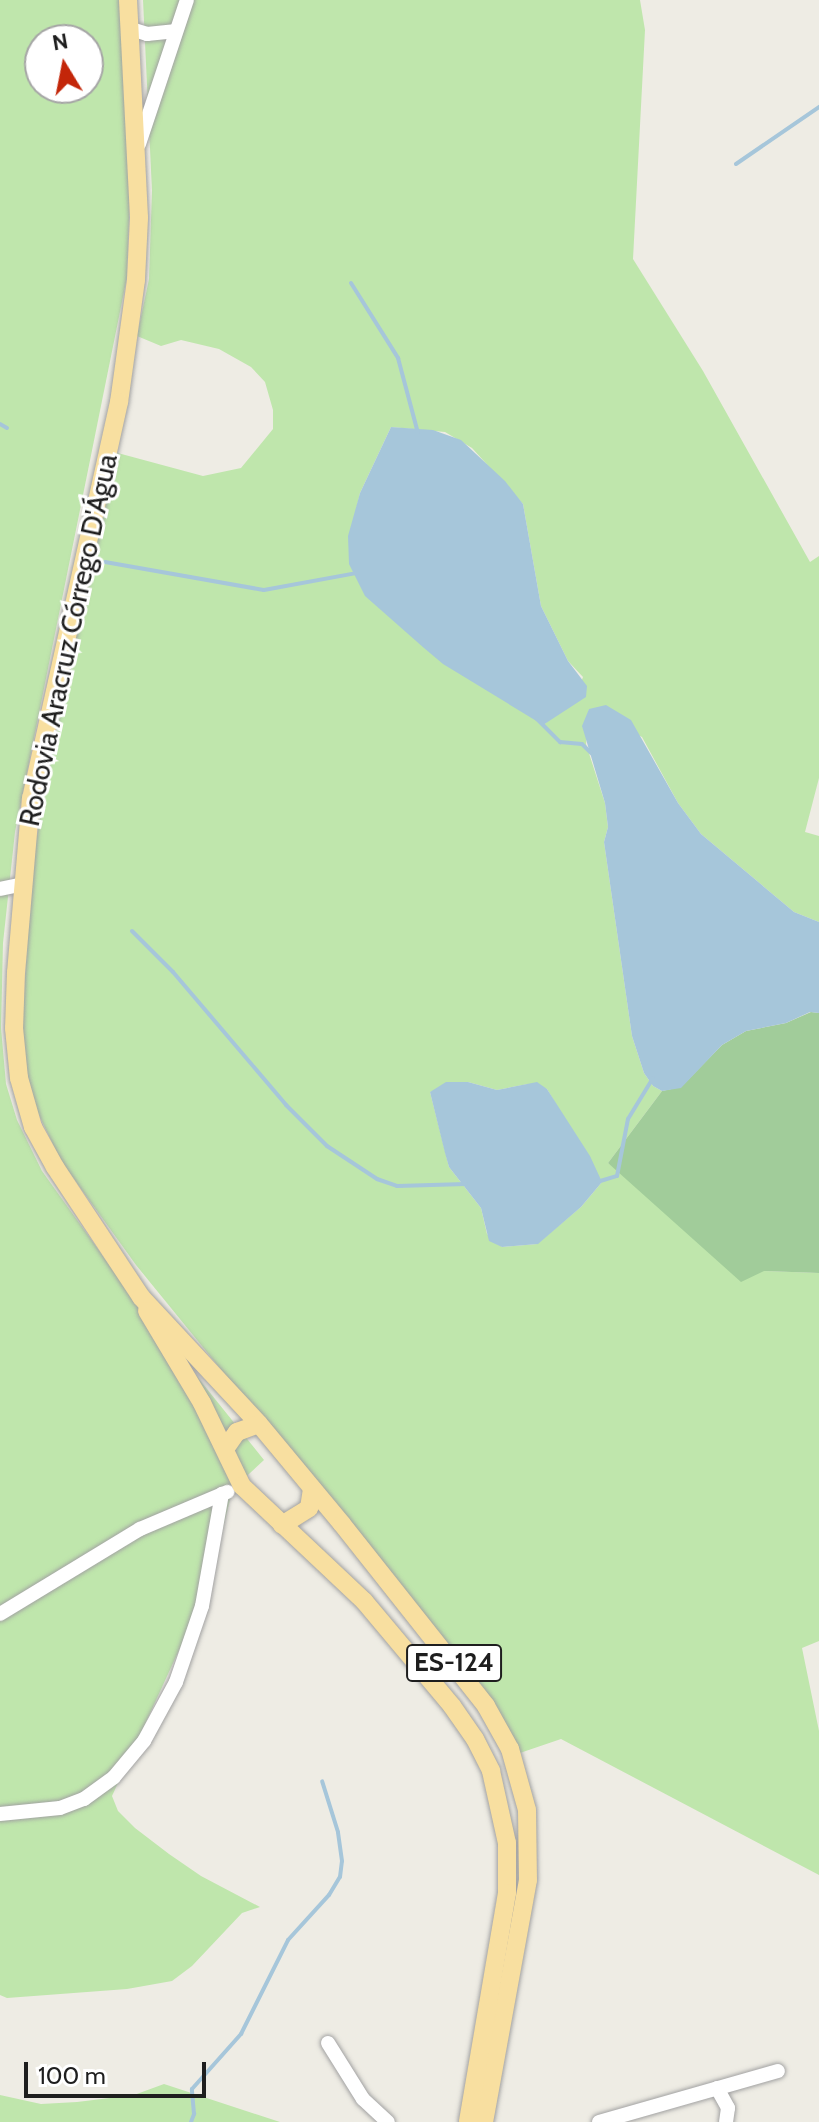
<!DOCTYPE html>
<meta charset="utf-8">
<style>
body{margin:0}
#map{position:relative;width:819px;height:2122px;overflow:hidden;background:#eeece4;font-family:Cabin,sans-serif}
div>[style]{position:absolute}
.grass>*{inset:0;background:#bfe6ac}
.forest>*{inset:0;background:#a1cc9a}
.water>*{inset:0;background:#a6c6da}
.stream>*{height:4px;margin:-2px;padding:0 2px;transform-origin:2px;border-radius:2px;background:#a6c6da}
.roads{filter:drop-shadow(0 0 2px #a2a2a2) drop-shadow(0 0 2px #a2a2a2)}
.minor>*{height:14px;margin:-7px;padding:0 7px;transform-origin:7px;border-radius:7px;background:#fff}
.major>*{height:18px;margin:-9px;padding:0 9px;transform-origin:9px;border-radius:9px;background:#f8dfa0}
span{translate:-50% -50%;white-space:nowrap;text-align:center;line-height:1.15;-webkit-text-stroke:6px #fff;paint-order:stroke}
.shield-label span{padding:2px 6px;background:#fff;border:2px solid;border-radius:6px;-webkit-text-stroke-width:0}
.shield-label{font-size:26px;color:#1e1e1e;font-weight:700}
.street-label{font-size:28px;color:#1e1e1e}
.north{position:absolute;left:24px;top:24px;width:80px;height:80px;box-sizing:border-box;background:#fff;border:2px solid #a5a5a5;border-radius:50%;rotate:350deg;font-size:22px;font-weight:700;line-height:32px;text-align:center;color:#1e1e1e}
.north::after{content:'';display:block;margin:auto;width:28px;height:36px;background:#c32609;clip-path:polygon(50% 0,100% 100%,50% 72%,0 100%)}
.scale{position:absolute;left:24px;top:2062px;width:182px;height:36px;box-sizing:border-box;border:4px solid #1e1e1e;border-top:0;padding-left:10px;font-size:24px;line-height:28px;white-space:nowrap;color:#1e1e1e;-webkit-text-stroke:6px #fff;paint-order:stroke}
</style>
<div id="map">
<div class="grass">
<i style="clip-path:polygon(evenodd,0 0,121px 0,130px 190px,127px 277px,15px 832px,3px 943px,1px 1028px,6px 1084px,17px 1120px,42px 1171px,125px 1287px,264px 1460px,237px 1485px,231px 1496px,208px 1587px,112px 1796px,118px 1811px,135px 1828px,169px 1854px,201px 1876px,260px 1907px,242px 1913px,192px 1966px,172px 1981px,127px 1989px,7px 1998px,0 1995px,0 0,40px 40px,88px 40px,88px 88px,40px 88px,40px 40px)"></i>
<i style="clip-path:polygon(evenodd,143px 0,640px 0,645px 30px,633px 259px,703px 371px,810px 562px,819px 556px,819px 778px,805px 832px,819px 836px,819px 922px,794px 912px,701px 834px,678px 803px,642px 737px,589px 709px,586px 744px,605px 803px,608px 827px,604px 842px,632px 1036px,644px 1073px,653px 1086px,662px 1091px,608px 1163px,764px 1271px,819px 1273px,819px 1641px,802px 1648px,819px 1731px,819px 1875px,561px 1739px,517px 1754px,241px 1394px,136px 1265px,61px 1161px,38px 1113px,28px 1080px,22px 1027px,32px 867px,45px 788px,114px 452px,203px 476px,241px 468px,273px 429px,273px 410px,265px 382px,251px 367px,219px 349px,181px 340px,161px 346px,137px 336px,149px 279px,152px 191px,143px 0,391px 427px,445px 432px,472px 448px,523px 504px,541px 606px,568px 661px,583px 677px,574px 701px,543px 725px,355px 514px,360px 493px,391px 427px,143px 0,468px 1082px,497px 1090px,528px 1084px,547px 1089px,602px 1182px,581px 1207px,537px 1244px,502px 1247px,487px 1234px,481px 1208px,449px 1167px,430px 1092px,468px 1082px)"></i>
<i style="clip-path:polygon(164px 2084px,280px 2122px,0 2122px,0 2095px,41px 2104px,77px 2102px,134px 2095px)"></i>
</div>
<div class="forest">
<i style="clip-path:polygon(811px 1012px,819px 1013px,819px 1273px,764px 1271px,741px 1282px,608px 1163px,662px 1091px,681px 1087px,722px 1045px,746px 1031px,786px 1023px)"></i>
</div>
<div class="water">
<i style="clip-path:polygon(391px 427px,433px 430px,461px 440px,505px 481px,523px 504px,541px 606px,568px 661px,587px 686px,586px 697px,543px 725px,443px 664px,424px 648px,365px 596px,349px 564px,348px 536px,360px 493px)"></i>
<i style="clip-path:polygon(606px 705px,631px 720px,678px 803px,701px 834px,794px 912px,819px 922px,819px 1013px,810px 1012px,786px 1023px,746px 1031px,722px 1045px,681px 1088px,662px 1091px,653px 1086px,644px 1073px,632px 1036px,604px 842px,608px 827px,605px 803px,582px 726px,589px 709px)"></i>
<i style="clip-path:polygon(446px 1082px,468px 1082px,497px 1090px,537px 1082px,547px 1089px,590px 1156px,602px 1182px,581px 1207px,538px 1244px,502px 1247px,489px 1241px,481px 1208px,449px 1167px,445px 1153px,430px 1092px)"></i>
</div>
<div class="stream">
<i style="left:736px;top:164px;width:101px;rotate:-34.5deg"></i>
<i style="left:351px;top:283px;width:89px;rotate:57.9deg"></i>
<i style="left:398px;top:358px;width:78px;rotate:75.1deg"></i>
<i style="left:0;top:424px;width:8px;rotate:30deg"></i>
<i style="left:105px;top:562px;width:161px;rotate:10deg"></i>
<i style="left:264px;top:590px;width:95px;rotate:-10.4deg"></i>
<i style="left:537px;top:719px;width:33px;rotate:45deg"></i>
<i style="left:560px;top:742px;width:22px;rotate:5deg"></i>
<i style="left:582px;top:744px;width:13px;rotate:45deg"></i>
<i style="left:132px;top:931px;width:58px;rotate:45deg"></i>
<i style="left:173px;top:972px;width:175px;rotate:49.6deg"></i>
<i style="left:286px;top:1105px;width:58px;rotate:45deg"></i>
<i style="left:327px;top:1146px;width:60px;rotate:33.4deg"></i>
<i style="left:377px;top:1179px;width:21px;rotate:19deg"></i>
<i style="left:397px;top:1186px;width:69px;rotate:-1.7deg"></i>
<i style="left:597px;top:1182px;width:21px;rotate:-17deg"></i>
<i style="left:617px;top:1176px;width:58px;rotate:-79.1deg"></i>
<i style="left:628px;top:1119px;width:48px;rotate:-58.6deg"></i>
<i style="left:191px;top:2122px;width:9px;rotate:-69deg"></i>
<i style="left:194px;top:2114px;width:25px;rotate:-95deg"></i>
<i style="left:192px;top:2089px;width:74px;rotate:-48.3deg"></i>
<i style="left:241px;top:2034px;width:105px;rotate:-63.4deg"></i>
<i style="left:288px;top:1940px;width:61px;rotate:-47.7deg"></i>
<i style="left:329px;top:1895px;width:21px;rotate:-59deg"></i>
<i style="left:340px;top:1877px;width:16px;rotate:-83deg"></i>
<i style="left:342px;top:1861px;width:29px;rotate:-98deg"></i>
<i style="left:338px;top:1832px;width:53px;rotate:-107.4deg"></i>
</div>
<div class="roads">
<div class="minor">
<i style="left:131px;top:29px;width:17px;rotate:17deg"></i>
<i style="left:147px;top:34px;width:27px;rotate:-6deg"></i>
<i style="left:139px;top:144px;width:152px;rotate:-71.6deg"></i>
<i style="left:0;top:889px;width:24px;rotate:-12deg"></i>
<i style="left:0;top:1614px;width:164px;rotate:-31.3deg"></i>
<i style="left:140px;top:1529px;width:95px;rotate:-23deg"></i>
<i style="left:0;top:1814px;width:60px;rotate:-5.7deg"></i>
<i style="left:60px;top:1808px;width:26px;rotate:-21deg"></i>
<i style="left:84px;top:1799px;width:37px;rotate:-36deg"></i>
<i style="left:114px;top:1777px;width:47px;rotate:-50.2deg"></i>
<i style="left:144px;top:1741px;width:67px;rotate:-61.5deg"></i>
<i style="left:176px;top:1682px;width:80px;rotate:-71.1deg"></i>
<i style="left:202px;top:1606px;width:114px;rotate:-79.9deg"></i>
<i style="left:328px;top:2043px;width:66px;rotate:58deg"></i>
<i style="left:363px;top:2099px;width:34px;rotate:43deg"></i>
<i style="left:717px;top:2088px;width:23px;rotate:61deg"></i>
<i style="left:728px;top:2108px;width:14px;rotate:98deg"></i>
<i style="left:599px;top:2122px;width:186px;rotate:-15.9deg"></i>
</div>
<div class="major">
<i style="left:128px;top:0;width:218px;rotate:87.1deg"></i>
<i style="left:139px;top:218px;width:62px;rotate:92.8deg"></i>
<i style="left:136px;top:280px;width:123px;rotate:97.9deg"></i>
<i style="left:119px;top:402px;width:406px;rotate:102.5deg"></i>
<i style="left:31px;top:798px;width:175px;rotate:94.9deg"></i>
<i style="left:16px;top:972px;width:56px;rotate:92deg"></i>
<i style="left:14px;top:1028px;width:50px;rotate:84.3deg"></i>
<i style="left:19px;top:1078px;width:51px;rotate:74.1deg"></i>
<i style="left:33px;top:1127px;width:46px;rotate:61.2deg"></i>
<i style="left:55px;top:1167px;width:156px;rotate:56.5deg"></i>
<i style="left:141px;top:1297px;width:173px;rotate:47.1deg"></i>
<i style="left:259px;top:1424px;width:130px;rotate:50.3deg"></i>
<i style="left:342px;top:1524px;width:232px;rotate:51.6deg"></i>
<i style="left:486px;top:1706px;width:49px;rotate:60.8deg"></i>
<i style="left:510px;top:1749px;width:63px;rotate:74.4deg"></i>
<i style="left:527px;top:1810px;width:70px;rotate:89.2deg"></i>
<i style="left:528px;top:1880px;width:246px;rotate:100.3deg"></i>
<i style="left:147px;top:1311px;width:107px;rotate:59.1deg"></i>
<i style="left:202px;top:1403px;width:92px;rotate:64.3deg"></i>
<i style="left:242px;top:1486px;width:168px;rotate:43.3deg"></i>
<i style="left:364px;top:1601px;width:137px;rotate:50deg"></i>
<i style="left:452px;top:1706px;width:40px;rotate:55.1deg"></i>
<i style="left:475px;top:1739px;width:36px;rotate:63deg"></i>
<i style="left:491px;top:1771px;width:74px;rotate:77.5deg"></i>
<i style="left:507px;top:1843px;width:50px;rotate:90deg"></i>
<i style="left:507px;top:1893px;width:232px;rotate:99.7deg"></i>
<i style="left:225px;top:1449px;width:21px;rotate:-55deg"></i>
<i style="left:237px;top:1432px;width:23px;rotate:-20deg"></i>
<i style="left:282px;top:1525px;width:32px;rotate:-32deg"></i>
<i style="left:309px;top:1508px;width:19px;rotate:-81deg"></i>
</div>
</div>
<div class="shield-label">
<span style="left:454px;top:1663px">ES-124</span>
</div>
<div class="street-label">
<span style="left:68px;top:640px;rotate:-78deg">Rodovia Aracruz Córrego D'Água</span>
</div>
<div class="north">N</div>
<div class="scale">100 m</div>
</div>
